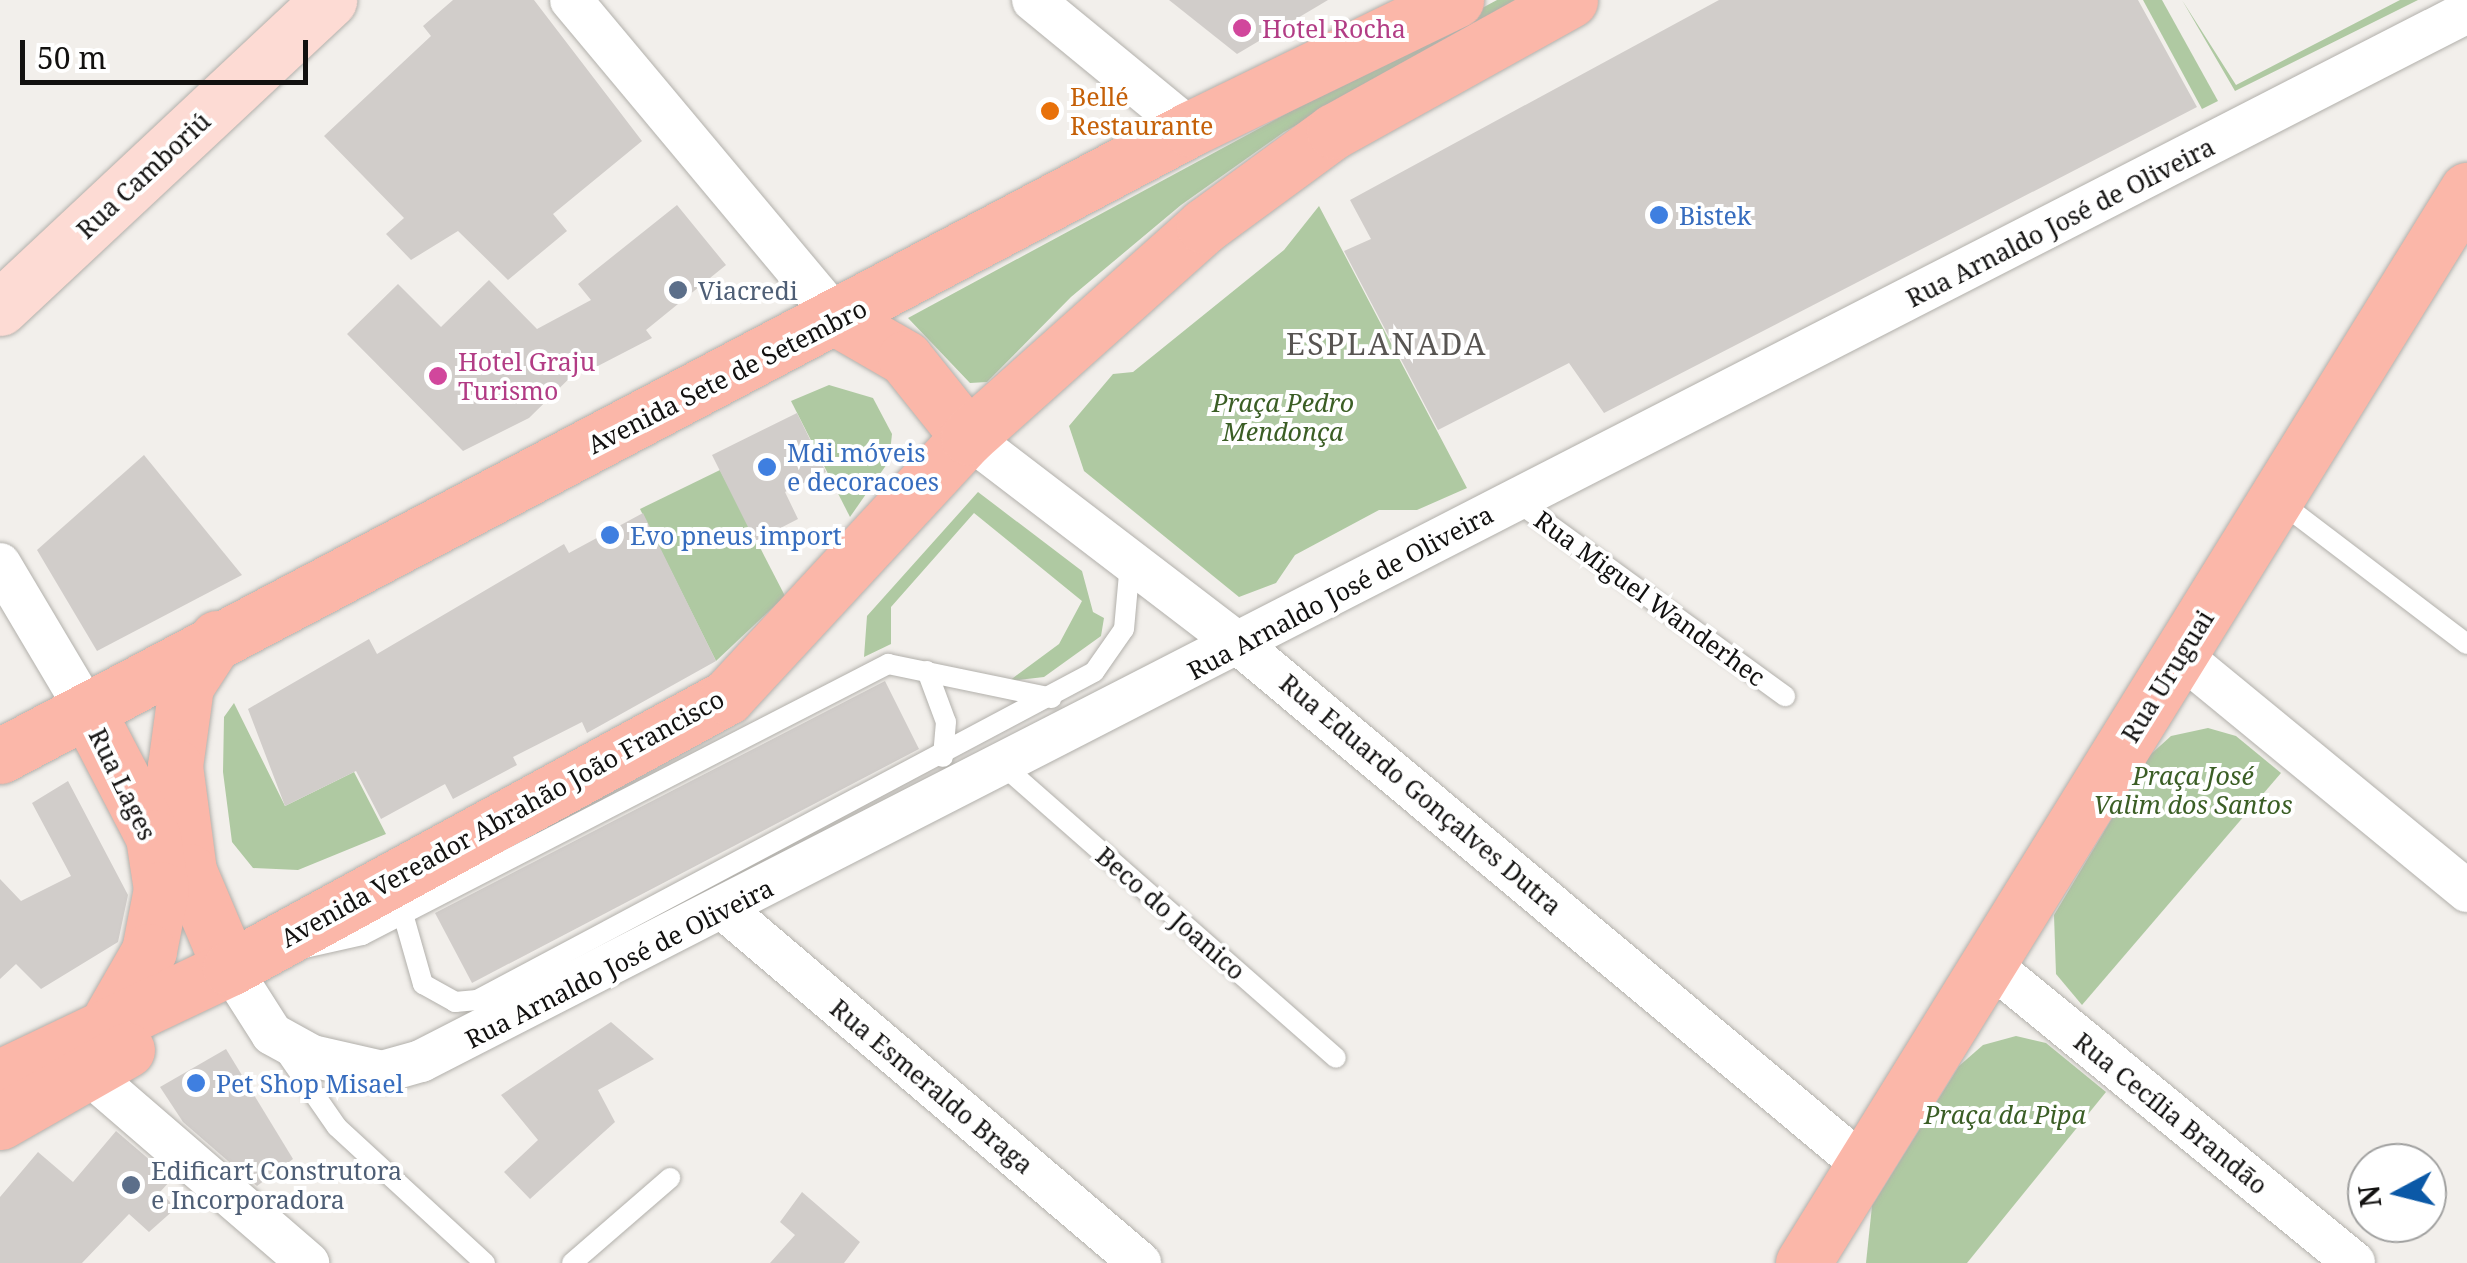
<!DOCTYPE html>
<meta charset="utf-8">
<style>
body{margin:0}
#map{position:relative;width:2467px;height:1263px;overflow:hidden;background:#f2efeb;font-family:"Noto Serif",serif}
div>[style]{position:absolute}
.green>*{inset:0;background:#afc9a2}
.building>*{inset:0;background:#d1cdca}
.roads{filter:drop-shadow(0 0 2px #b2b0ab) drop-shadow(0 0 2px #b2b0ab)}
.lane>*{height:20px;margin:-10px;padding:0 10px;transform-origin:10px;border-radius:10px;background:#fff}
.street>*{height:42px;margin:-21px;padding:0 21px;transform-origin:21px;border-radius:21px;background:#fff}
.secondary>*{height:55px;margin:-27.5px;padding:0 27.5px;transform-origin:27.5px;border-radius:27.5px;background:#fddbd4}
.primary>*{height:55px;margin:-27.5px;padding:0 27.5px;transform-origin:27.5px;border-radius:27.5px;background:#fbb7a9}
.dots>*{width:28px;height:28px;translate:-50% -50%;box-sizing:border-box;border:5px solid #fff;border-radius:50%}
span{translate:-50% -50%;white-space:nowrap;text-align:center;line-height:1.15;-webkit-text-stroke:8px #fff;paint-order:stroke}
.hotel-label{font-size:25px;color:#b23c85}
.left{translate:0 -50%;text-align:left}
.food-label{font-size:25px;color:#c56008}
.street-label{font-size:25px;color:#121110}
.shop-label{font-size:25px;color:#366cbe}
.service-label{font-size:25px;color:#4e5e75}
.park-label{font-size:25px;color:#3b5e25;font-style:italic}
.quarter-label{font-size:30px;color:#585552;letter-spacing:2.5px}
.north{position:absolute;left:2347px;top:1143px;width:100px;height:100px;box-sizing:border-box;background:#fff;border:2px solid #a0a09f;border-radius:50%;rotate:263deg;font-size:28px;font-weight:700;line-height:40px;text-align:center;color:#121110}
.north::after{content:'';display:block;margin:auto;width:35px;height:45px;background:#0b59a7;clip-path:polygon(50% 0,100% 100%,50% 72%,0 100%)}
.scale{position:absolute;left:20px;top:40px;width:288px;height:45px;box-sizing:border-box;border:5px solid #121110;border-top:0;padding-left:12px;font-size:30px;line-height:35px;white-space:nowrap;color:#121110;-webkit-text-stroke:8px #fff;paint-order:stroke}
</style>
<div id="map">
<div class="green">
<i style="clip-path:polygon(1497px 0,1519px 0,1284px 132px,1181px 205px,1071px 297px,987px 382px,970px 383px,908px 318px)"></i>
<i style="clip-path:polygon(2143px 0,2162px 0,2218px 101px,2202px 109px)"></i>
<i style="clip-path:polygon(2182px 0,2236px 85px,2400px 0,2418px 0,2235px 91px)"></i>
<i style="clip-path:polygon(1319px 206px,1467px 488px,1417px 510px,1379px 510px,1295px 555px,1276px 583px,1239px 597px,1084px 471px,1069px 426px,1113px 374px,1133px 372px,1284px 250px)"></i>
<i style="clip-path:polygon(829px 385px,873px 398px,892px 434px,889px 461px,850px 517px,791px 401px)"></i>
<i style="clip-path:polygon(720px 470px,785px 596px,716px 661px,640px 509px)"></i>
<i style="clip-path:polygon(978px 492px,1082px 571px,1093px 612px,1104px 618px,1101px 636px,1044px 677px,1009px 681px,1059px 644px,1082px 601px,974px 513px,891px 607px,891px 644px,864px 657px,867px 616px)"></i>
<i style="clip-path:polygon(234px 703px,285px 806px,354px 772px,386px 834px,298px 870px,253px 868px,232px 842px,223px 772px,224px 717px)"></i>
<i style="clip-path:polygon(2208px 728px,2236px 736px,2281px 773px,2082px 1005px,2056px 974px,2054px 915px,2150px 755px,2171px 736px)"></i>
<i style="clip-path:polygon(2016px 1036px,2046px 1043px,2106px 1092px,1967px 1263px,1866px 1263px,1872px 1206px,1959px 1066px,1983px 1045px)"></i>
</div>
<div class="building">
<i style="clip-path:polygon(453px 0,534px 0,642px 141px,553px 214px,567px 231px,508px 280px,458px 231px,411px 260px,386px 234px,404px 218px,324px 136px,431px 36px,423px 26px)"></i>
<i style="clip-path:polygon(1169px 0,1328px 0,1237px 54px)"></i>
<i style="clip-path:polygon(1719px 0,2138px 0,2197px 107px,1604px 413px,1569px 363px,1438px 430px,1344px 251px,1371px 239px,1350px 200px)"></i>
<i style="clip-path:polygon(677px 205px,726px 265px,646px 330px,652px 338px,594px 368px,587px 361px,529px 418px,463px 451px,347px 334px,398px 284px,441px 327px,489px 280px,537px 329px,591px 300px,578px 284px)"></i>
<i style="clip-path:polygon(797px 413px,826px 472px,785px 492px,798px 519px,755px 541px,712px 455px)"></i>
<i style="clip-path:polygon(144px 455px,242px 575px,97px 651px,37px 550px)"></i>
<i style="clip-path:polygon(643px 513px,716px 661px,587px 733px,582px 722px,513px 757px,517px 765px,453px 799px,445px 784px,381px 819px,356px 771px,285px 806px,248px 709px,369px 639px,377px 654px,564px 544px,569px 553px)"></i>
<i style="clip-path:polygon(885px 681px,919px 749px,472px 983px,435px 913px)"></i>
<i style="clip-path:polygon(68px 781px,128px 895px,118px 942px,41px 989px,16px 964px,0 979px,0 879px,21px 901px,71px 876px,32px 803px)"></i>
<i style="clip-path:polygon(611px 1022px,654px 1059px,598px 1090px,615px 1122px,530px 1199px,504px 1172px,538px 1140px,501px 1095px)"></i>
<i style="clip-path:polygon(226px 1049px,293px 1159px,257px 1186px,183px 1122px,160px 1087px)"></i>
<i style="clip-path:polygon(116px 1131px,172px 1179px,160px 1192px,176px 1208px,149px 1232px,129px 1214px,82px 1263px,0 1263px,0 1197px,38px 1152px,73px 1182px)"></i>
<i style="clip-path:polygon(802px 1192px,860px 1242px,844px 1263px,770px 1263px,795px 1235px,780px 1222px)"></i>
</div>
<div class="roads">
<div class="lane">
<i style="left:1515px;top:500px;width:334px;rotate:36deg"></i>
<i style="left:2279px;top:501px;width:236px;rotate:37.3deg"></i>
<i style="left:927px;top:671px;width:54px;rotate:69.6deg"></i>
<i style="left:946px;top:722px;width:35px;rotate:95deg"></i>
<i style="left:1006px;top:768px;width:439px;rotate:41.3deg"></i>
<i style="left:403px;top:914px;width:73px;rotate:74.1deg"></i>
<i style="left:423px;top:984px;width:37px;rotate:29deg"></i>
<i style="left:455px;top:1002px;width:22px;rotate:-5deg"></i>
<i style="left:477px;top:1000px;width:699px;rotate:-28deg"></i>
<i style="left:1094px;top:672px;width:52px;rotate:-55.1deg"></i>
<i style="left:1124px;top:629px;width:66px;rotate:-84.8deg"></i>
<i style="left:300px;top:949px;width:64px;rotate:-12.7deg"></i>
<i style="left:362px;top:935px;width:592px;rotate:-27.26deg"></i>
<i style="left:888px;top:664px;width:167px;rotate:11.7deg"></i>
<i style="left:285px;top:1052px;width:91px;rotate:55.3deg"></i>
<i style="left:337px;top:1127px;width:201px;rotate:42.6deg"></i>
<i style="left:572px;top:1263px;width:130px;rotate:-40.9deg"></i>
</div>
<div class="street">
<i style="left:571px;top:0;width:417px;rotate:50.1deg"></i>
<i style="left:1033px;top:0;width:203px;rotate:39.4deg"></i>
<i style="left:968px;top:437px;width:342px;rotate:37.4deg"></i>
<i style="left:1240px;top:645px;width:811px;rotate:39.85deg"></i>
<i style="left:0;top:564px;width:172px;rotate:59.3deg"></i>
<i style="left:2180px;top:655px;width:372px;rotate:39.4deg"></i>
<i style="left:725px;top:910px;width:545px;rotate:40.38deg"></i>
<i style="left:1988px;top:963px;width:473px;rotate:39.3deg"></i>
<i style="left:230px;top:968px;width:78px;rotate:57.5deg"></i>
<i style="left:272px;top:1034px;width:46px;rotate:28.8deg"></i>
<i style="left:312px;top:1056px;width:72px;rotate:12.9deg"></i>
<i style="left:382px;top:1072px;width:41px;rotate:-15.8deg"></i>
<i style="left:421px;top:1061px;width:2299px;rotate:-27.14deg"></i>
<i style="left:88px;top:1073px;width:291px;rotate:40.8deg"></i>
</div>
<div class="secondary">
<i style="left:0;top:308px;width:451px;rotate:-43.1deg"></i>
</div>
<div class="primary">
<i style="left:839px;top:320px;width:76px;rotate:29.9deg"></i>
<i style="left:905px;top:358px;width:101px;rotate:51.4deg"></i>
<i style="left:217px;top:638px;width:57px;rotate:122.9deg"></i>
<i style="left:186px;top:686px;width:81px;rotate:97.8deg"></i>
<i style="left:175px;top:766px;width:106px;rotate:82.4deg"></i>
<i style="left:189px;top:871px;width:105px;rotate:67.1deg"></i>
<i style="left:88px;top:712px;width:141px;rotate:62.5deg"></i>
<i style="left:153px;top:837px;width:53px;rotate:81.3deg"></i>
<i style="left:161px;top:889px;width:63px;rotate:101deg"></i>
<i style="left:149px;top:951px;width:76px;rotate:119.9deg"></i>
<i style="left:0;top:756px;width:1345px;rotate:-27.78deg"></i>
<i style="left:1190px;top:129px;width:296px;rotate:-25.9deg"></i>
<i style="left:0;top:1077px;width:255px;rotate:-25.4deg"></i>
<i style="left:230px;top:968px;width:566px;rotate:-28.6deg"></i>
<i style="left:727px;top:697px;width:355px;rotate:-47.2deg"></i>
<i style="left:968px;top:437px;width:317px;rotate:-41.8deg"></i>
<i style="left:1204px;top:226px;width:161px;rotate:-36.2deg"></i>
<i style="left:1334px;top:131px;width:270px;rotate:-29deg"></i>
<i style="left:0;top:1122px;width:146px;rotate:-29.6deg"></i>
<i style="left:1803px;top:1263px;width:1262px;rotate:-58.25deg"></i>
</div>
</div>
<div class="dots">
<i style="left:1242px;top:28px;background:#d1479c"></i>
<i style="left:1050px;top:111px;background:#e8710a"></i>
<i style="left:1659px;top:215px;background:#3f7fe0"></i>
<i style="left:678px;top:290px;background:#5c6f8a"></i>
<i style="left:438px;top:376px;background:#d1479c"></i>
<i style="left:767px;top:467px;background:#3f7fe0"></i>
<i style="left:610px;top:535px;background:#3f7fe0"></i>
<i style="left:196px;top:1083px;background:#3f7fe0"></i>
<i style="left:131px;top:1185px;background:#5c6f8a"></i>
</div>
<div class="hotel-label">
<span class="left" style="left:1262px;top:28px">Hotel Rocha</span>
<span class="left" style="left:458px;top:376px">Hotel Graju<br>Turismo</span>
</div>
<div class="food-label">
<span class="left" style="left:1070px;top:111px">Bellé<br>Restaurante</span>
</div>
<div class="street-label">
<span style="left:143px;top:175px;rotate:-43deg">Rua Camboriú</span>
<span style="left:2060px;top:222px;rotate:-27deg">Rua Arnaldo José de Oliveira</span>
<span style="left:727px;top:376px;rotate:-27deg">Avenida Sete de Setembro</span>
<span style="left:1340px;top:592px;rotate:-28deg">Rua Arnaldo José de Oliveira</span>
<span style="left:1650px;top:598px;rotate:36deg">Rua Miguel Wanderhec</span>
<span style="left:2167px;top:676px;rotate:-58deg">Rua Uruguai</span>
<span style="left:123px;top:784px;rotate:64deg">Rua Lages</span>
<span style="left:1421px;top:794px;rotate:40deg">Rua Eduardo Gonçalves Dutra</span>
<span style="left:502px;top:818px;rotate:-29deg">Avenida Vereador Abrahão João Francisco</span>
<span style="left:1171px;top:913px;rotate:41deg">Beco do Joanico</span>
<span style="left:619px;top:963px;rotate:-27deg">Rua Arnaldo José de Oliveira</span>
<span style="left:932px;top:1086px;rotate:40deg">Rua Esmeraldo Braga</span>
<span style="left:2171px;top:1113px;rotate:39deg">Rua Cecília Brandão</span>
</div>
<div class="shop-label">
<span class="left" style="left:1679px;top:215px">Bistek</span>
<span class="left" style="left:787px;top:467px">Mdi móveis<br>e decoracoes</span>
<span class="left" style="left:630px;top:535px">Evo pneus import</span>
<span class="left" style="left:216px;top:1083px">Pet Shop Misael</span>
</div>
<div class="service-label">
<span class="left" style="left:698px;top:290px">Viacredi</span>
<span class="left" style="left:151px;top:1185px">Edificart Construtora<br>e Incorporadora</span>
</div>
<div class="park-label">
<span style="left:1283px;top:417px">Praça Pedro<br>Mendonça</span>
<span style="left:2193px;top:790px">Praça José<br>Valim dos Santos</span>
<span style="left:2005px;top:1114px">Praça da Pipa</span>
</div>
<div class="quarter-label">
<span style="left:1387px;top:344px">ESPLANADA</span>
</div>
<div class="north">N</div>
<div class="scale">50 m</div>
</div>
